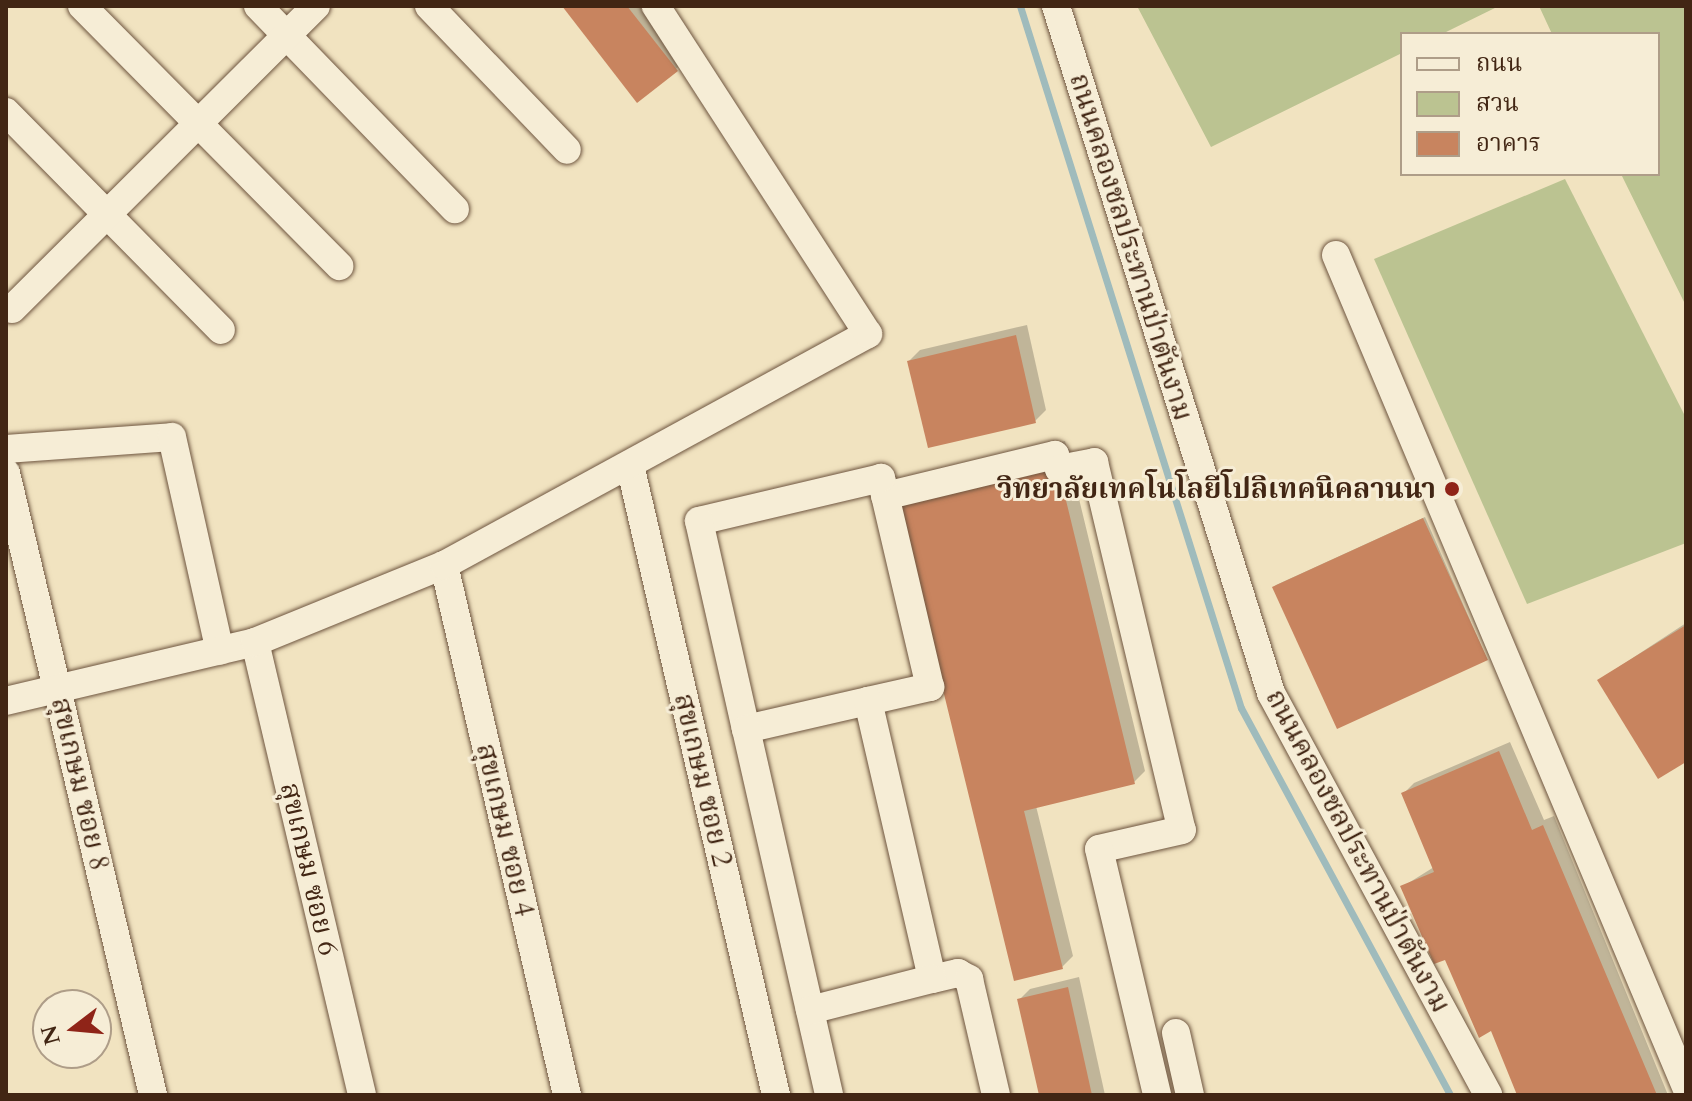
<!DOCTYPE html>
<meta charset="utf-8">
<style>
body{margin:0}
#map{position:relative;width:1692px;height:1101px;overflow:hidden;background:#f1e3c0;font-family:Cardo,"Noto Serif Thai",serif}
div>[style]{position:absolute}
.green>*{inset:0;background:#bbc391}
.shadow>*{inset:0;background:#0003}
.stream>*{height:7px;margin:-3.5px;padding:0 3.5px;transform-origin:3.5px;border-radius:3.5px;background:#9fbbbc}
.building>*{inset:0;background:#c8845f}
.roads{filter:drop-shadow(0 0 2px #6e553f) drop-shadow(0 0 2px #6e553f)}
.minor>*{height:28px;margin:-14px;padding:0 14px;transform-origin:14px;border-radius:14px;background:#f6edd6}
.dots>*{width:22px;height:22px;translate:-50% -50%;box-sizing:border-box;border:4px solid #f6edd6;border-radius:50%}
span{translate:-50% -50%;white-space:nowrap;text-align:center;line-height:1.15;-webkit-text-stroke:6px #f6edd6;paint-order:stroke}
.street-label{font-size:28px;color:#422614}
.poi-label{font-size:28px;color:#422614;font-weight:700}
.right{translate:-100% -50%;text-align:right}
.frame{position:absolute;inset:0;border:8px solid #422614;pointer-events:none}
.legend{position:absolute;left:1400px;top:32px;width:260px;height:144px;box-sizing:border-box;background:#f6edd6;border:2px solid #ae9d88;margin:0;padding:10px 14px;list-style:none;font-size:24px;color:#422614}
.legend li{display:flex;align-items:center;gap:16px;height:40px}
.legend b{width:40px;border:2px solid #ae9d88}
.north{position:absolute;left:32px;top:989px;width:80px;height:80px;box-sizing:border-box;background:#f6edd6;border:2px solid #ae9d88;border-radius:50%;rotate:254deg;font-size:22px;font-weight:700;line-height:32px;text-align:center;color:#422614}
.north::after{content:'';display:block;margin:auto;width:28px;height:36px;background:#8f2418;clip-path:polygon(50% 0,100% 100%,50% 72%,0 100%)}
</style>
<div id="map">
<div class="green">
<i style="clip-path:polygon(1137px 6px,1499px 6px,1442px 34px,1402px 34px,1402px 53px,1211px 147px)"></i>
<i style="clip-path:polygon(1539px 6px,1686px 6px,1686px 306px,1621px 174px,1658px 174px,1658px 34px,1552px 34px)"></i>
<i style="clip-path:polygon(1565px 179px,1686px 418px,1686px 543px,1527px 604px,1374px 259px)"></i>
</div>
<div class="shadow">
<i style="clip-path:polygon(564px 6px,646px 6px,687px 58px,676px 69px)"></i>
<i style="clip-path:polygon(1027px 325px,1046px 410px,1035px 421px,909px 361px,920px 350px)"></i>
<i style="clip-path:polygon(1065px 441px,1145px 771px,1134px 782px,1036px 806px,1073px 956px,1062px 967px,908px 479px)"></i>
<i style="clip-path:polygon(1425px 517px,1487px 659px,1274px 587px,1276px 585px)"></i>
<i style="clip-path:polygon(1686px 623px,1686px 760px,1599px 680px)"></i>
<i style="clip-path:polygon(1510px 742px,1544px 820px,1554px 816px,1668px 1095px,1520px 1095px,1492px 1028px,1402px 887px,1434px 867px,1403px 794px,1414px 783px)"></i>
<i style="clip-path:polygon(1079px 977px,1105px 1095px,1041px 1095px,1019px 1000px,1030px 989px)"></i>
</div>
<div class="stream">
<i style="left:1020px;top:6px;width:736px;rotate:72.53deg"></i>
<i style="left:1241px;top:708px;width:440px;rotate:61.6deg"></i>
</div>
<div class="building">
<i style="clip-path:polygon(562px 6px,627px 6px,678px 71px,637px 103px)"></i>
<i style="clip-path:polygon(1016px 335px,1036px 423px,928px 448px,907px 361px)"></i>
<i style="clip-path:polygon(1054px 451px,1135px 784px,1024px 811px,1063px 969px,1014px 981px,894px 489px)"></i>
<i style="clip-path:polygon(1423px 518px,1488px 660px,1337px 729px,1272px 587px)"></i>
<i style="clip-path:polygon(1686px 625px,1686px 762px,1658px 779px,1597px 680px)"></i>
<i style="clip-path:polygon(1499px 751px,1532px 830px,1543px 825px,1657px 1095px,1517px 1095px,1491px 1031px,1479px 1038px,1445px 960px,1434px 964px,1400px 886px,1434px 872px,1401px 793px)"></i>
<i style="clip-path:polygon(1068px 987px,1092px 1095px,1039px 1095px,1017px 999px)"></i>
</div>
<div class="roads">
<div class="minor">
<i style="left:82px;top:6px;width:366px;rotate:45.3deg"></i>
<i style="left:258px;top:6px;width:283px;rotate:45.9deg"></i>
<i style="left:429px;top:6px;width:199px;rotate:46.2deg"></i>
<i style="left:1056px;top:6px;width:720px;rotate:72.62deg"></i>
<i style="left:1271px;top:693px;width:457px;rotate:61.6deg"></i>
<i style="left:6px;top:112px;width:306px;rotate:45.4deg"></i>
<i style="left:1336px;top:255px;width:903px;rotate:67.18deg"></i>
<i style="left:12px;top:309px;width:429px;rotate:-44.9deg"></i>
<i style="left:6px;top:449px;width:166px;rotate:-4.1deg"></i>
<i style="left:172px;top:437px;width:219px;rotate:77.4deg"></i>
<i style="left:630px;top:465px;width:647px;rotate:76.95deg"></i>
<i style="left:6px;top:473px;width:639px;rotate:76.7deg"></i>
<i style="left:885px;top:496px;width:175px;rotate:-13.6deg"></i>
<i style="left:1055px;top:455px;width:15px;rotate:74deg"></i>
<i style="left:1059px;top:469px;width:36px;rotate:-11deg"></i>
<i style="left:1094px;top:462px;width:378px;rotate:76.6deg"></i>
<i style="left:1182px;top:830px;width:85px;rotate:167.1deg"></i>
<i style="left:1099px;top:849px;width:253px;rotate:76.7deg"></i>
<i style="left:444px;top:565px;width:544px;rotate:76.93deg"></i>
<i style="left:255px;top:642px;width:465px;rotate:76.7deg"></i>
<i style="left:6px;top:701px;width:256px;rotate:-13.3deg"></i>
<i style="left:255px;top:642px;width:204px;rotate:-22.2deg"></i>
<i style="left:444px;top:565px;width:483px;rotate:-28.6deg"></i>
<i style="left:868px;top:334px;width:391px;rotate:-122.9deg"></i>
<i style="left:868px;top:701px;width:64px;rotate:-12.7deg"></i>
<i style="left:930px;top:687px;width:215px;rotate:-103.2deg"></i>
<i style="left:881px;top:478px;width:187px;rotate:166.7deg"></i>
<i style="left:699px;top:521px;width:213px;rotate:77.3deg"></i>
<i style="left:746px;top:729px;width:125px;rotate:-12.9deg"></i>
<i style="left:868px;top:701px;width:285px;rotate:77deg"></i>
<i style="left:932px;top:979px;width:27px;rotate:-13deg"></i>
<i style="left:958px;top:973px;width:13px;rotate:29deg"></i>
<i style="left:969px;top:979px;width:119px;rotate:76.9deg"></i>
<i style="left:746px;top:729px;width:375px;rotate:77.2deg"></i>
<i style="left:810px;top:1010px;width:126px;rotate:-14.3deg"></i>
<i style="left:1176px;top:1033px;width:64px;rotate:77.3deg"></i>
</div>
</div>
<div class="dots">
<i style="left:1452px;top:489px;background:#8f2418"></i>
</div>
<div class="street-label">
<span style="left:1131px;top:247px;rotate:73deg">ถนนคลองชลประทานป่าตันงาม</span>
<span style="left:703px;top:780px;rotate:77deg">สุขเกษม ซอย 2</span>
<span style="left:80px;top:784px;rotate:77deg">สุขเกษม ซอย 8</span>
<span style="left:505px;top:830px;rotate:77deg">สุขเกษม ซอย 4</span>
<span style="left:1358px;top:851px;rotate:62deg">ถนนคลองชลประทานป่าตันงาม</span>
<span style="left:309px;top:869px;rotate:77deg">สุขเกษม ซอย 6</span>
</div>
<div class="poi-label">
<span class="right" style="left:1436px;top:489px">วิทยาลัยเทคโนโลยีโปลิเทคนิคลานนา</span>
</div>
<div class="frame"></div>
<ul class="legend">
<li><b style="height:10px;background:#f6edd6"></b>ถนน</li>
<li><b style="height:22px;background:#bbc391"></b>สวน</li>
<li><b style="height:22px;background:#c8845f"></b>อาคาร</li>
</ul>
<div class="north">N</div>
</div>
